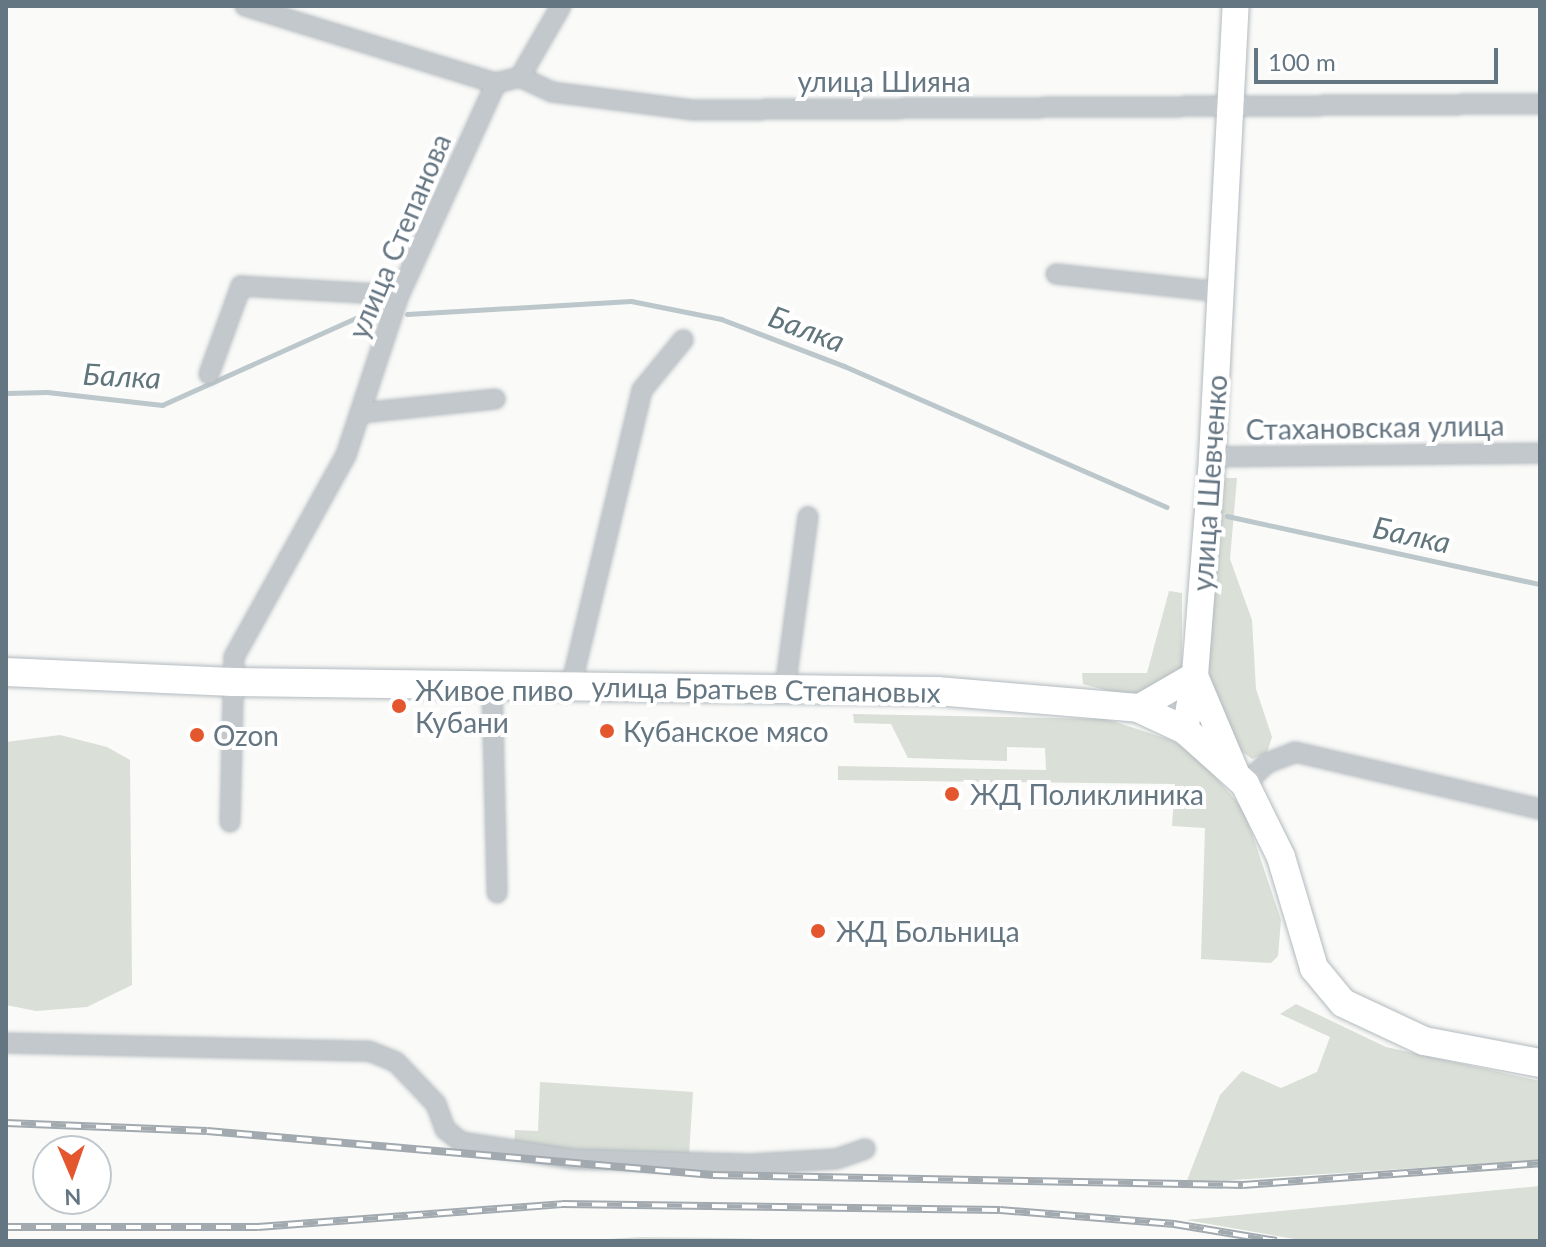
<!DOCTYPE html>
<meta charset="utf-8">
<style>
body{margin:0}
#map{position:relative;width:1546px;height:1247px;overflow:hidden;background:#fafaf8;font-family:Lato,sans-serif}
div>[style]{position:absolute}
.green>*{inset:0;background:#dadfd7}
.stream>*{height:5px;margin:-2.5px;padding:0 2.5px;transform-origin:2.5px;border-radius:2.5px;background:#bbc7cb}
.roads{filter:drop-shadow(0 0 2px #b3babf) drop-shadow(0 0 2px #b3babf)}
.minor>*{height:18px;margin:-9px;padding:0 9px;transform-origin:9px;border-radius:9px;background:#c3c8cc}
.secondary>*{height:26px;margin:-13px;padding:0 13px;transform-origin:13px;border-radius:13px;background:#fff}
.primary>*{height:28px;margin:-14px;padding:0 14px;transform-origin:14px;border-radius:14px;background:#fff}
.rail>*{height:8px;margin-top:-4px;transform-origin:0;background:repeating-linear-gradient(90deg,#fff 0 15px,#a2aab0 0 30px);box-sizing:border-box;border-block:2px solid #a2aab0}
.dots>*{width:22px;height:22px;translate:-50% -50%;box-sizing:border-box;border:4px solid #fff;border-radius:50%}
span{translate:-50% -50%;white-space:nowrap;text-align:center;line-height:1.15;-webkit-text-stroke:8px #fff;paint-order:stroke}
.street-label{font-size:28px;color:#657683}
.poi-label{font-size:28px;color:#657683}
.left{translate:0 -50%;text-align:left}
.water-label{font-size:30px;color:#60757c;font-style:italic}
.frame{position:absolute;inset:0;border:8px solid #657683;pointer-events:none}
.north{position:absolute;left:32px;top:1135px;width:80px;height:80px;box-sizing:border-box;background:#fff;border:2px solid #c1c8cd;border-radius:50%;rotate:178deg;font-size:22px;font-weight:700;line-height:32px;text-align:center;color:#657683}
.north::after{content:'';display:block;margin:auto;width:28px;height:36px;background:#e4572e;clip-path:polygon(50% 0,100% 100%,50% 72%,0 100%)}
.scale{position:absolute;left:1254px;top:48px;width:244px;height:36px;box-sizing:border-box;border:4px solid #657683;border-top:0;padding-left:10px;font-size:24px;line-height:28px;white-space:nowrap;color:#657683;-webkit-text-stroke:6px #fff;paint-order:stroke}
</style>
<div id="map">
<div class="green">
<i style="clip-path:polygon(1225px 478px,1237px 478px,1230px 559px,1252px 620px,1256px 689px,1272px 737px,1267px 753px,1252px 759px,1233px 745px,1213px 699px,1208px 665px,1216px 524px)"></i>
<i style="clip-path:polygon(1169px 591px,1182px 593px,1182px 672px,1135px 698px,1083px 684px,1082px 673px,1147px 673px)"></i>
<i style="clip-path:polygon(853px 714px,1106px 719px,1171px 740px,1196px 754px,1244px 810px,1281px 920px,1278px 956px,1271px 963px,1201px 959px,1205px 828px,1172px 826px,1175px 784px,838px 780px,838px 766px,1046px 770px,1045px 748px,1007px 747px,1007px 761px,908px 758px,891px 724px,854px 723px)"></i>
<i style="clip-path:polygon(60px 735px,107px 747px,130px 760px,132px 985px,87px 1007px,36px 1011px,6px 1005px,6px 742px)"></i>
<i style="clip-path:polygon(1296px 1004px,1386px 1047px,1540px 1081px,1540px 1160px,1186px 1183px,1220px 1095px,1242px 1071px,1281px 1088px,1317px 1072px,1330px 1037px,1280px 1014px)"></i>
<i style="clip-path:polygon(540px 1082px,693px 1092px,689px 1156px,514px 1146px,515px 1130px,538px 1131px)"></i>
<i style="clip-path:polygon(1540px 1186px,1540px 1241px,1306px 1241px,1186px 1220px)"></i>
<i style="clip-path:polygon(640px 1237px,724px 1238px,847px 1241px,577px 1241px)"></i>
</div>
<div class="stream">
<i style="left:407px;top:314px;width:224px;rotate:-3.3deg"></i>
<i style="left:631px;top:301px;width:92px;rotate:11.3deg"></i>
<i style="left:721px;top:319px;width:132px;rotate:20.9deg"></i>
<i style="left:844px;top:366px;width:352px;rotate:23.6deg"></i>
<i style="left:6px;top:393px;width:41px;rotate:-1.4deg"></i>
<i style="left:47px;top:392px;width:116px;rotate:6.4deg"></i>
<i style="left:162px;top:405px;width:219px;rotate:-24.2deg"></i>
<i style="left:1227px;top:516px;width:320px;rotate:12.3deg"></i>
</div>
<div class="roads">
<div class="minor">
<i style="left:245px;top:6px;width:263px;rotate:17.1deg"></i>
<i style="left:496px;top:83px;width:25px;rotate:-14deg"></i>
<i style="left:520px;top:77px;width:35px;rotate:25deg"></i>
<i style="left:552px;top:92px;width:142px;rotate:7.3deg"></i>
<i style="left:693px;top:110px;width:847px;rotate:-0.41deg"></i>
<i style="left:520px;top:77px;width:82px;rotate:-60deg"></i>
<i style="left:1056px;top:274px;width:166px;rotate:6.2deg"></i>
<i style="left:209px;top:374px;width:94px;rotate:-70deg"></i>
<i style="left:241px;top:286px;width:158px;rotate:3.3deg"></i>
<i style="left:360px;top:413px;width:136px;rotate:-5.9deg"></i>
<i style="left:1212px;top:457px;width:328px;rotate:-0.7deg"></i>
<i style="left:492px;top:685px;width:208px;rotate:88.6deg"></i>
<i style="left:571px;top:686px;width:304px;rotate:-76.5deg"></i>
<i style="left:642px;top:390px;width:65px;rotate:-50.6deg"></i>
<i style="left:785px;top:689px;width:174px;rotate:-82.4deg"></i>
<i style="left:1245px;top:784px;width:30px;rotate:-44deg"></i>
<i style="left:1267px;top:763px;width:30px;rotate:-21deg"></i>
<i style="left:1295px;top:752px;width:252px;rotate:13.1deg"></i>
<i style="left:230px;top:822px;width:165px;rotate:-88.6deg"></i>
<i style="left:234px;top:657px;width:231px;rotate:-61deg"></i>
<i style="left:346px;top:455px;width:169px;rotate:-71.7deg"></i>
<i style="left:399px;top:295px;width:233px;rotate:-65.4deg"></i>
<i style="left:6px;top:1043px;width:363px;rotate:1.3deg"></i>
<i style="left:369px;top:1051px;width:29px;rotate:22deg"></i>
<i style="left:396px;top:1062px;width:58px;rotate:46.4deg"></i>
<i style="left:436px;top:1104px;width:27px;rotate:70deg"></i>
<i style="left:445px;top:1129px;width:21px;rotate:39deg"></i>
<i style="left:461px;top:1142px;width:114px;rotate:8.6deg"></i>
<i style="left:574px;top:1159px;width:176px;rotate:1.6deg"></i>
<i style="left:750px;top:1164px;width:86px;rotate:-3.3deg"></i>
<i style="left:836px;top:1159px;width:31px;rotate:-19deg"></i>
</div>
<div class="secondary">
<i style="left:1196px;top:678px;width:105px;rotate:67.1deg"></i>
<i style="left:1138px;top:708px;width:66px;rotate:-30.1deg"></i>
<i style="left:1185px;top:730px;width:56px;rotate:-79.7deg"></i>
<i style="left:1195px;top:675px;width:219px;rotate:-85.5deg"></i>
<i style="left:1212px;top:457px;width:452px;rotate:-87deg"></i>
</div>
<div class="primary">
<i style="left:6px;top:672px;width:227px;rotate:2.5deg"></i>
<i style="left:233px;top:682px;width:704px;rotate:0.73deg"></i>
<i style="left:937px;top:691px;width:202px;rotate:4.8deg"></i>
<i style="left:1138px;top:708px;width:52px;rotate:25.1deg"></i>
<i style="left:1185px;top:730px;width:81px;rotate:42deg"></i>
<i style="left:1245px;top:784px;width:81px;rotate:63.7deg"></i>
<i style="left:1281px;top:857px;width:116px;rotate:73.4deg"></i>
<i style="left:1314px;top:968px;width:45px;rotate:50.4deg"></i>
<i style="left:1343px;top:1003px;width:89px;rotate:25.1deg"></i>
<i style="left:1424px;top:1041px;width:118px;rotate:10.7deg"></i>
</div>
</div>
<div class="rail">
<i style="left:6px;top:1123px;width:201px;rotate:2.3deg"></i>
<i style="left:207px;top:1131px;width:508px;rotate:4.97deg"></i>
<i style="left:713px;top:1175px;width:530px;rotate:1.08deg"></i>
<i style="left:1243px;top:1185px;width:298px;rotate:-4.2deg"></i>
<i style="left:6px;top:1227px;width:252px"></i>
<i style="left:258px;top:1227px;width:305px;rotate:-4.3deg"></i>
<i style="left:562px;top:1204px;width:438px;rotate:0.8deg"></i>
<i style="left:1000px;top:1210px;width:175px;rotate:4.6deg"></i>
<i style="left:1174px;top:1224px;width:104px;rotate:9.4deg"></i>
</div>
<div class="dots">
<i style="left:399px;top:706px;background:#e4572e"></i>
<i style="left:607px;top:731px;background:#e4572e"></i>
<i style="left:197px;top:735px;background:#e4572e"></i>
<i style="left:952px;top:794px;background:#e4572e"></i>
<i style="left:818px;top:931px;background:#e4572e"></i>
</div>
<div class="street-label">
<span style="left:884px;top:81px">улица Шияна</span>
<span style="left:399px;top:236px;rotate:-67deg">улица Степанова</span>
<span style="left:1375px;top:427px;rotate:-1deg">Стахановская улица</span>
<span style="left:1209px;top:483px;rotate:-86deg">улица Шевченко</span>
<span style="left:766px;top:689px;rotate:1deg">улица Братьев Степановых</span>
</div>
<div class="poi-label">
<span class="left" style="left:415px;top:706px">Живое пиво<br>Кубани</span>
<span class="left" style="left:623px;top:731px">Кубанское мясо</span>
<span class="left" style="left:213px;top:735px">Ozon</span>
<span class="left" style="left:970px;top:794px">ЖД Поликлиника</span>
<span class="left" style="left:836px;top:931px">ЖД Больница</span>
</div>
<div class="water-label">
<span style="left:807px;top:328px;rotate:21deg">Балка</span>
<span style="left:122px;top:375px;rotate:3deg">Балка</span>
<span style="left:1412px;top:534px;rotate:12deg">Балка</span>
</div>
<div class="frame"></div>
<div class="north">N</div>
<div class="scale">100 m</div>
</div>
